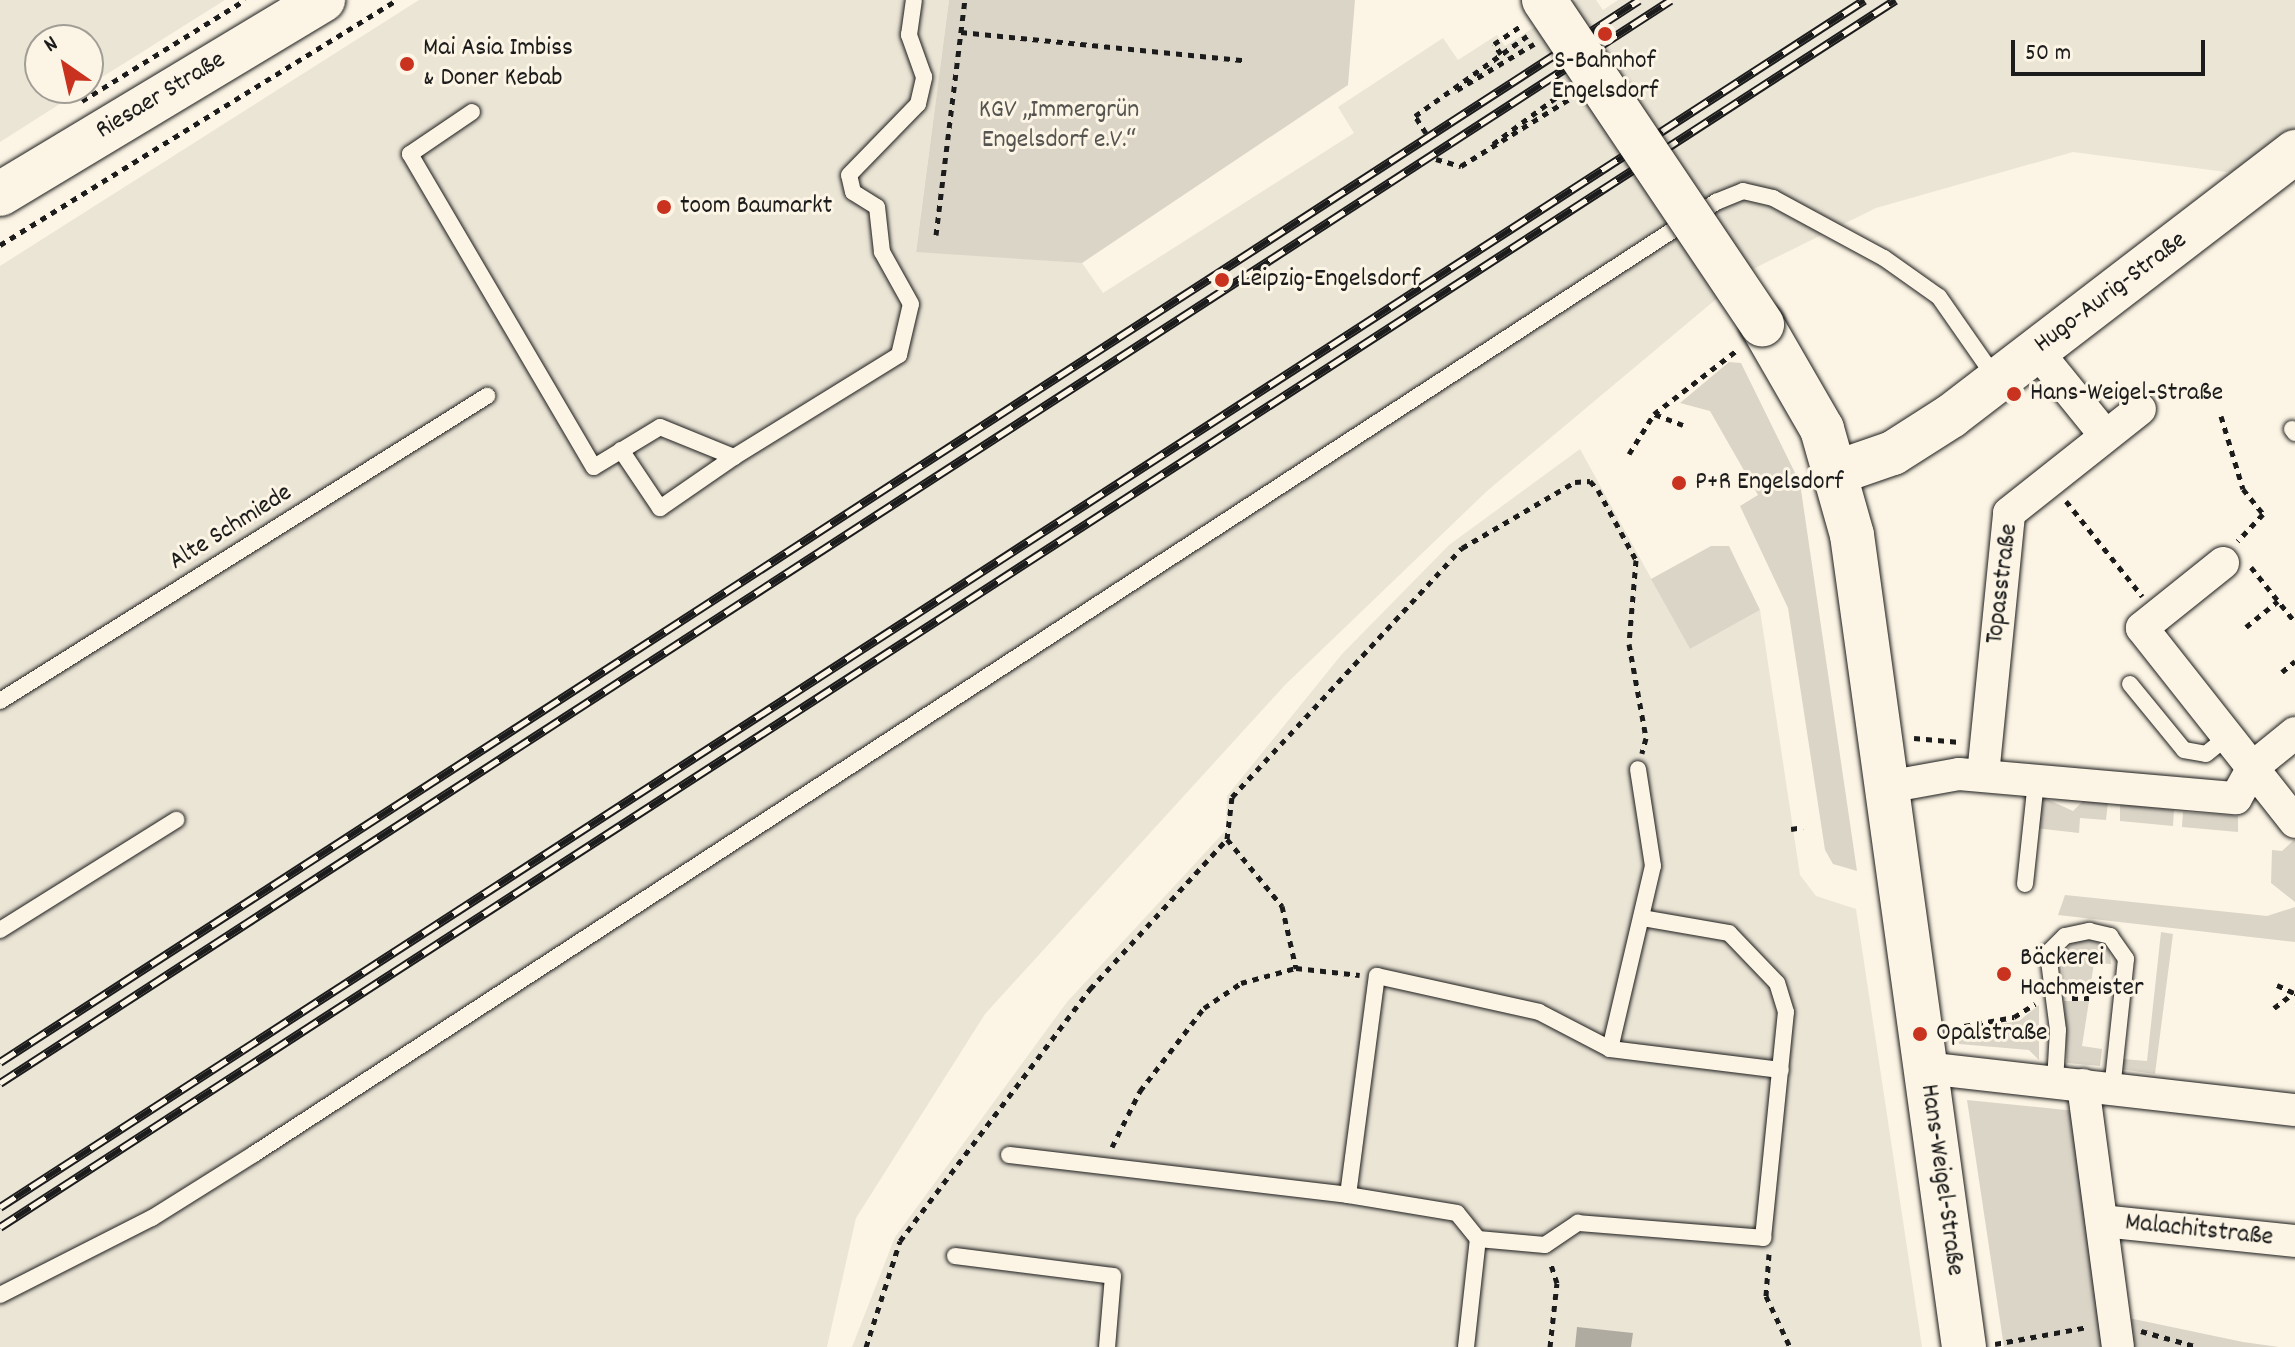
<!DOCTYPE html>
<meta charset="utf-8">
<style>
body{margin:0}
#map{position:relative;width:2295px;height:1347px;overflow:hidden;background:#fcf5e5;font-family:Dekko,sans-serif}
div>[style]{position:absolute}
.built>*{inset:0;background:#ebe5d6}
.green>*{inset:0;background:#dbd5c8}
.water>*{inset:0;background:#b0aba1}
.path>*{height:5px;margin-top:-2.5px;transform-origin:0;background:repeating-linear-gradient(90deg,#1c1c1c 0 6px,transparent 0 12px)}
.roads{filter:drop-shadow(0 0 2px #1c1c1c) drop-shadow(0 0 2px #1c1c1c)}
.lane>*{height:16px;margin:-8px;padding:0 8px;transform-origin:8px;border-radius:8px;background:#fcf5e5}
.street>*{height:32px;margin:-16px;padding:0 16px;transform-origin:16px;border-radius:16px;background:#fcf5e5}
.secondary>*{height:44px;margin:-22px;padding:0 22px;transform-origin:22px;border-radius:22px;background:#fcf5e5}
.rail>*{height:9px;margin-top:-4.5px;transform-origin:0;background:repeating-linear-gradient(90deg,#fcf5e5 0 18px,#1c1c1c 0 36px);box-sizing:border-box;border-block:2px solid #1c1c1c}
.bridges{filter:drop-shadow(0 0 2px #1c1c1c) drop-shadow(0 0 2px #1c1c1c)}
.secondary-bridge>*{height:44px;margin:-22px;padding:0 22px;transform-origin:22px;border-radius:22px;background:#fcf5e5}
.dots>*{width:22px;height:22px;translate:-50% -50%;box-sizing:border-box;border:4px solid #fcf5e5;border-radius:50%}
span{translate:-50% -50%;white-space:nowrap;text-align:center;line-height:1.15;-webkit-text-stroke:6px #fcf5e5;paint-order:stroke}
.poi-label{font-size:26px;color:#1c1c1c}
.left{translate:0 -50%;text-align:left}
.street-label{font-size:26px;color:#1c1c1c}
.park-label{font-size:26px;color:#555450}
.north{position:absolute;left:24px;top:24px;width:80px;height:80px;box-sizing:border-box;background:#fcf5e5;border:2px solid #a29e95;border-radius:50%;rotate:326deg;font-size:22px;font-weight:700;line-height:32px;text-align:center;color:#1c1c1c}
.north::after{content:'';display:block;margin:auto;width:28px;height:36px;background:#c8321e;clip-path:polygon(50% 0,100% 100%,50% 72%,0 100%)}
.scale{position:absolute;left:2011px;top:40px;width:194px;height:36px;box-sizing:border-box;border:4px solid #1c1c1c;border-top:0;padding-left:10px;font-size:24px;line-height:28px;white-space:nowrap;color:#1c1c1c;-webkit-text-stroke:6px #fcf5e5;paint-order:stroke}
</style>
<div id="map">
<div class="built">
<i style="clip-path:polygon(0 0,225px 0,88px 86px,88px 40px,40px 40px,40px 88px,85px 88px,0 142px)"></i>
<i style="clip-path:polygon(419px 0,949px 0,916px 251px,1082px 263px,1103px 293px,1354px 133px,1338px 107px,1443px 38px,1458px 60px,1497px 35px,1505px 46px,1577px 0,1596px 0,1603px 10px,1618px 0,2295px 0,2295px 152px,2264px 177px,2073px 152px,1876px 208px,1751px 270px,1487px 491px,1285px 685px,985px 1014px,856px 1218px,827px 1347px,0 1347px,0 266px)"></i>
<i style="clip-path:polygon(1580px 449px,1690px 649px,1760px 610px,1800px 875px,1816px 896px,1856px 909px,1922px 1347px,852px 1347px,895px 1237px,1067px 1002px,1226px 830px,1227px 796px,1342px 654px,1449px 545px)"></i>
</div>
<div class="green">
<i style="clip-path:polygon(949px 0,1355px 0,1348px 85px,1082px 263px,916px 252px)"></i>
<i style="clip-path:polygon(1729px 362px,1741px 363px,1800px 483px,1857px 871px,1833px 864px,1825px 850px,1788px 608px,1740px 506px,1758px 495px,1710px 411px,1680px 403px)"></i>
<i style="clip-path:polygon(1711px 546px,1729px 546px,1760px 610px,1690px 649px,1651px 579px)"></i>
<i style="clip-path:polygon(2040px 796px,2073px 811px,2083px 801px,2108px 802px,2106px 820px,2080px 818px,2079px 833px,2035px 828px)"></i>
<i style="clip-path:polygon(2120px 804px,2174px 810px,2173px 826px,2120px 821px)"></i>
<i style="clip-path:polygon(2183px 812px,2238px 816px,2238px 832px,2182px 827px)"></i>
<i style="clip-path:polygon(2295px 839px,2295px 902px,2271px 883px,2272px 850px,2282px 851px)"></i>
<i style="clip-path:polygon(2065px 895px,2267px 916px,2295px 907px,2295px 942px,2058px 915px)"></i>
<i style="clip-path:polygon(2161px 932px,2173px 934px,2155px 1074px,2119px 1069px,2123px 1059px,2147px 1061px)"></i>
<i style="clip-path:polygon(2095px 938px,2109px 946px,2111px 964px,2094px 963px,2089px 995px,2064px 994px,2061px 954px,2075px 941px)"></i>
<i style="clip-path:polygon(2064px 1001px,2089px 1001px,2082px 1046px,2102px 1049px,2100px 1066px,2067px 1063px)"></i>
<i style="clip-path:polygon(2039px 1005px,2039px 1060px,2029px 1050px,1959px 1044px,1957px 1031px,2019px 1021px)"></i>
<i style="clip-path:polygon(1967px 1100px,2076px 1111px,2109px 1347px,2004px 1347px)"></i>
<i style="clip-path:polygon(2124px 1317px,2243px 1342px,2279px 1347px,2128px 1347px)"></i>
</div>
<div class="water">
<i style="clip-path:polygon(1577px 1327px,1633px 1333px,1631px 1347px,1575px 1347px)"></i>
</div>
<div class="path">
<i style="left:961px;top:32px;width:284px;rotate:5.7deg"></i>
<i style="left:1501px;top:54px;width:12px;rotate:-125deg"></i>
<i style="left:1494px;top:44px;width:34px;rotate:-34deg"></i>
<i style="left:1457px;top:90px;width:90px;rotate:-30.9deg"></i>
<i style="left:82px;top:101px;width:192px;rotate:-31.8deg"></i>
<i style="left:1426px;top:133px;width:20px;rotate:-123deg"></i>
<i style="left:1415px;top:116px;width:138px;rotate:-35.5deg"></i>
<i style="left:1493px;top:144px;width:89px;rotate:-36.4deg"></i>
<i style="left:1436px;top:159px;width:26px;rotate:16deg"></i>
<i style="left:1461px;top:166px;width:129px;rotate:-31.7deg"></i>
<i style="left:936px;top:235px;width:237px;rotate:-83deg"></i>
<i style="left:0;top:245px;width:467px;rotate:-31.7deg"></i>
<i style="left:2221px;top:416px;width:76px;rotate:73.2deg"></i>
<i style="left:2243px;top:489px;width:32px;rotate:51deg"></i>
<i style="left:2263px;top:514px;width:37px;rotate:133deg"></i>
<i style="left:1683px;top:425px;width:31px;rotate:-159deg"></i>
<i style="left:1654px;top:414px;width:105px;rotate:-37.6deg"></i>
<i style="left:1629px;top:454px;width:47px;rotate:-58deg"></i>
<i style="left:2066px;top:501px;width:122px;rotate:51.3deg"></i>
<i style="left:2251px;top:567px;width:70px;rotate:51.3deg"></i>
<i style="left:2246px;top:627px;width:41px;rotate:-39.1deg"></i>
<i style="left:2282px;top:672px;width:17px;rotate:-40deg"></i>
<i style="left:1914px;top:738px;width:46px;rotate:5deg"></i>
<i style="left:1791px;top:829px;width:12px;rotate:-9deg"></i>
<i style="left:1227px;top:839px;width:87px;rotate:50.6deg"></i>
<i style="left:1282px;top:906px;width:64px;rotate:77.3deg"></i>
<i style="left:2277px;top:985px;width:19px;rotate:25deg"></i>
<i style="left:2072px;top:998px;width:17px"></i>
<i style="left:2274px;top:1008px;width:25px;rotate:-37deg"></i>
<i style="left:1953px;top:1028px;width:62px;rotate:-10.2deg"></i>
<i style="left:2014px;top:1017px;width:25px;rotate:-32deg"></i>
<i style="left:1112px;top:1147px;width:63px;rotate:-63.4deg"></i>
<i style="left:1140px;top:1091px;width:105px;rotate:-52.4deg"></i>
<i style="left:1204px;top:1008px;width:45px;rotate:-34deg"></i>
<i style="left:1241px;top:983px;width:57px;rotate:-15.3deg"></i>
<i style="left:1296px;top:968px;width:64px;rotate:6.2deg"></i>
<i style="left:1769px;top:1254px;width:42px;rotate:94.1deg"></i>
<i style="left:1766px;top:1296px;width:56px;rotate:64.8deg"></i>
<i style="left:2141px;top:1331px;width:59px;rotate:15.7deg"></i>
<i style="left:1995px;top:1344px;width:95px;rotate:-10.4deg"></i>
<i style="left:866px;top:1347px;width:111px;rotate:-72.2deg"></i>
<i style="left:900px;top:1241px;width:316px;rotate:-53deg"></i>
<i style="left:1090px;top:989px;width:203px;rotate:-47.6deg"></i>
<i style="left:1227px;top:839px;width:42px;rotate:-83.2deg"></i>
<i style="left:1232px;top:797px;width:339px;rotate:-47.3deg"></i>
<i style="left:1462px;top:548px;width:131px;rotate:-30.3deg"></i>
<i style="left:1575px;top:482px;width:15px;rotate:-4deg"></i>
<i style="left:1590px;top:481px;width:12px;rotate:48deg"></i>
<i style="left:1598px;top:490px;width:80px;rotate:61.5deg"></i>
<i style="left:1636px;top:560px;width:84px;rotate:94.8deg"></i>
<i style="left:1629px;top:644px;width:96px;rotate:79.7deg"></i>
<i style="left:1646px;top:738px;width:16px;rotate:105deg"></i>
<i style="left:1550px;top:1347px;width:64px;rotate:-83.8deg"></i>
<i style="left:1557px;top:1283px;width:23px;rotate:-108deg"></i>
</div>
<div class="roads">
<div class="lane">
<i style="left:472px;top:112px;width:75px;rotate:145.9deg"></i>
<i style="left:410px;top:154px;width:363px;rotate:59.6deg"></i>
<i style="left:594px;top:467px;width:77px;rotate:-31.2deg"></i>
<i style="left:660px;top:427px;width:80px;rotate:22.1deg"></i>
<i style="left:734px;top:457px;width:194px;rotate:-31.7deg"></i>
<i style="left:899px;top:355px;width:52px;rotate:-76.8deg"></i>
<i style="left:911px;top:304px;width:60px;rotate:-119.1deg"></i>
<i style="left:882px;top:252px;width:45px;rotate:-96.3deg"></i>
<i style="left:877px;top:207px;width:28px;rotate:-148deg"></i>
<i style="left:853px;top:192px;width:17px;rotate:-103deg"></i>
<i style="left:849px;top:175px;width:99px;rotate:-45.8deg"></i>
<i style="left:918px;top:104px;width:28px;rotate:-77deg"></i>
<i style="left:924px;top:77px;width:45px;rotate:-109.7deg"></i>
<i style="left:909px;top:35px;width:35px;rotate:-82deg"></i>
<i style="left:2292px;top:429px;width:5px;rotate:53deg"></i>
<i style="left:621px;top:450px;width:70px;rotate:56.1deg"></i>
<i style="left:660px;top:508px;width:90px;rotate:-34.6deg"></i>
<i style="left:2130px;top:684px;width:85px;rotate:50.7deg"></i>
<i style="left:2184px;top:750px;width:22px;rotate:10deg"></i>
<i style="left:2206px;top:754px;width:27px;rotate:-39deg"></i>
<i style="left:0;top:701px;width:575px;rotate:-32.06deg"></i>
<i style="left:2025px;top:884px;width:104px;rotate:-83.9deg"></i>
<i style="left:0;top:930px;width:208px;rotate:-32deg"></i>
<i style="left:1610px;top:1049px;width:188px;rotate:-76.8deg"></i>
<i style="left:1653px;top:866px;width:98px;rotate:-98.8deg"></i>
<i style="left:2055px;top:1082px;width:52px;rotate:-86.7deg"></i>
<i style="left:2058px;top:1030px;width:78px;rotate:-97.4deg"></i>
<i style="left:2048px;top:953px;width:24px;rotate:-45deg"></i>
<i style="left:2065px;top:936px;width:25px;rotate:-12deg"></i>
<i style="left:2089px;top:931px;width:22px;rotate:13deg"></i>
<i style="left:2110px;top:936px;width:28px;rotate:55deg"></i>
<i style="left:2126px;top:959px;width:131px;rotate:96.1deg"></i>
<i style="left:1009px;top:1155px;width:341px;rotate:6.7deg"></i>
<i style="left:1478px;top:1239px;width:33px;rotate:-129deg"></i>
<i style="left:1457px;top:1213px;width:110px;rotate:-170.6deg"></i>
<i style="left:1348px;top:1195px;width:221px;rotate:-82.5deg"></i>
<i style="left:1377px;top:976px;width:166px;rotate:12.5deg"></i>
<i style="left:1539px;top:1012px;width:80px;rotate:27.5deg"></i>
<i style="left:1610px;top:1049px;width:172px;rotate:7deg"></i>
<i style="left:955px;top:1256px;width:159px;rotate:7.2deg"></i>
<i style="left:1113px;top:1276px;width:71px;rotate:94.8deg"></i>
<i style="left:0;top:1295px;width:170px;rotate:-26.9deg"></i>
<i style="left:152px;top:1218px;width:120px;rotate:-32.1deg"></i>
<i style="left:254px;top:1154px;width:1745px;rotate:-33.07deg"></i>
<i style="left:1716px;top:202px;width:29px;rotate:-22deg"></i>
<i style="left:1743px;top:191px;width:31px;rotate:13deg"></i>
<i style="left:1773px;top:198px;width:126px;rotate:28.4deg"></i>
<i style="left:1884px;top:258px;width:67px;rotate:35.3deg"></i>
<i style="left:1939px;top:297px;width:101px;rotate:55.1deg"></i>
<i style="left:1466px;top:1347px;width:109px;rotate:-83.7deg"></i>
<i style="left:1478px;top:1239px;width:67px;rotate:5.1deg"></i>
<i style="left:1545px;top:1245px;width:40px;rotate:-34deg"></i>
<i style="left:1578px;top:1223px;width:186px;rotate:4.6deg"></i>
<i style="left:1763px;top:1238px;width:227px;rotate:-84.2deg"></i>
<i style="left:1786px;top:1012px;width:30px;rotate:-107deg"></i>
<i style="left:1777px;top:983px;width:69px;rotate:-133.8deg"></i>
<i style="left:1729px;top:933px;width:88px;rotate:-170.2deg"></i>
</div>
<div class="street">
<i style="left:2036px;top:350px;width:109px;rotate:50.9deg"></i>
<i style="left:2223px;top:563px;width:104px;rotate:141.3deg"></i>
<i style="left:2142px;top:628px;width:247px;rotate:51.7deg"></i>
<i style="left:1983px;top:775px;width:263px;rotate:-84.3deg"></i>
<i style="left:2009px;top:513px;width:167px;rotate:-38.4deg"></i>
<i style="left:1887px;top:787px;width:73px;rotate:-10.2deg"></i>
<i style="left:1959px;top:774px;width:278px;rotate:5deg"></i>
<i style="left:2236px;top:798px;width:35px;rotate:-61deg"></i>
<i style="left:2253px;top:767px;width:54px;rotate:-39deg"></i>
<i style="left:1925px;top:1068px;width:372px;rotate:6.5deg"></i>
<i style="left:2083px;top:1085px;width:264px;rotate:82.4deg"></i>
<i style="left:2102px;top:1221px;width:194px;rotate:5.9deg"></i>
</div>
<div class="secondary">
<i style="left:0;top:194px;width:377px;rotate:-31deg"></i>
<i style="left:1762px;top:325px;width:120px;rotate:60deg"></i>
<i style="left:1822px;top:429px;width:110px;rotate:74.2deg"></i>
<i style="left:1852px;top:535px;width:820px;rotate:82.15deg"></i>
<i style="left:1838px;top:472px;width:58px;rotate:-19.1deg"></i>
<i style="left:1893px;top:453px;width:69px;rotate:-32.5deg"></i>
<i style="left:1951px;top:416px;width:434px;rotate:-37.5deg"></i>
</div>
</div>
<div class="rail">
<i style="left:0;top:1062px;width:1953px;rotate:-32.94deg"></i>
<i style="left:0;top:1083px;width:1991px;rotate:-32.95deg"></i>
<i style="left:0;top:1207px;width:2221px;rotate:-32.92deg"></i>
<i style="left:0;top:1227px;width:2258px;rotate:-32.92deg"></i>
</div>
<div class="bridges">
<div class="secondary-bridge">
<i style="left:1544px;top:0;width:391px;rotate:56.1deg"></i>
</div>
</div>
<div class="dots">
<i style="left:1605px;top:34px;background:#c8321e"></i>
<i style="left:407px;top:64px;background:#c8321e"></i>
<i style="left:664px;top:207px;background:#c8321e"></i>
<i style="left:1222px;top:280px;background:#c8321e"></i>
<i style="left:2014px;top:394px;background:#c8321e"></i>
<i style="left:1679px;top:483px;background:#c8321e"></i>
<i style="left:2004px;top:974px;background:#c8321e"></i>
<i style="left:1920px;top:1034px;background:#c8321e"></i>
</div>
<div class="poi-label">
<span class="left" style="left:423px;top:64px">Mai Asia Imbiss<br>&amp; Doner Kebab</span>
<span style="left:1605px;top:77px">S-Bahnhof<br>Engelsdorf</span>
<span class="left" style="left:680px;top:207px">toom Baumarkt</span>
<span class="left" style="left:1240px;top:280px">Leipzig-Engelsdorf</span>
<span class="left" style="left:2030px;top:394px">Hans-Weigel-Straße</span>
<span class="left" style="left:1695px;top:483px">P+R Engelsdorf</span>
<span class="left" style="left:2020px;top:974px">Bäckerei<br>Hachmeister</span>
<span class="left" style="left:1936px;top:1034px">Opalstraße</span>
</div>
<div class="street-label">
<span style="left:161px;top:96px;rotate:-31deg">Riesaer Straße</span>
<span style="left:2111px;top:293px;rotate:-37deg">Hugo-Aurig-Straße</span>
<span style="left:231px;top:528px;rotate:-32deg">Alte Schmiede</span>
<span style="left:2003px;top:584px;rotate:-83deg">Topasstraße</span>
<span style="left:1941px;top:1180px;rotate:82deg">Hans-Weigel-Straße</span>
<span style="left:2199px;top:1231px;rotate:6deg">Malachitstraße</span>
</div>
<div class="park-label">
<span style="left:1059px;top:126px">KGV „Immergrün<br>Engelsdorf e.V.“</span>
</div>
<div class="north">N</div>
<div class="scale">50 m</div>
</div>
